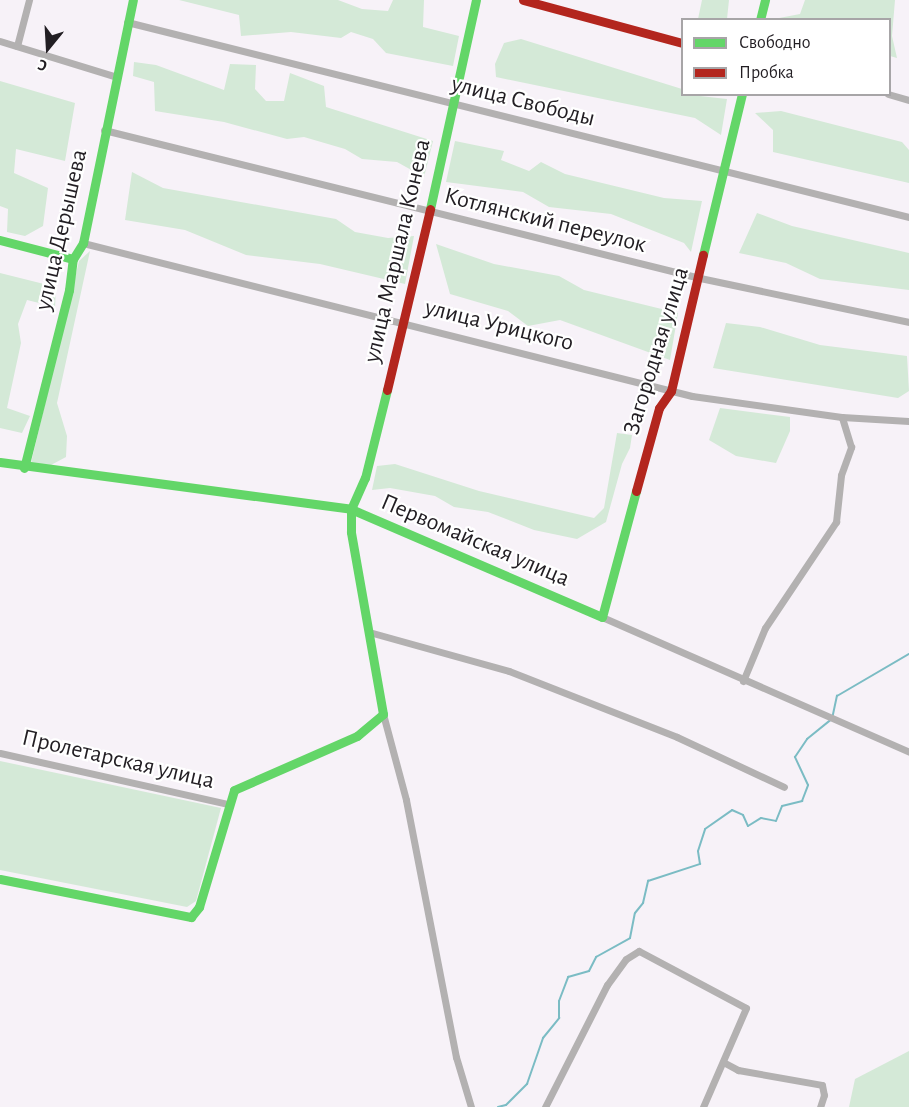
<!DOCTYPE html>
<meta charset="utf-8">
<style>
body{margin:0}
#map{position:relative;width:909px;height:1107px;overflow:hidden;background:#f7f2f8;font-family:"Alegreya Sans",sans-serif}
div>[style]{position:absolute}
.green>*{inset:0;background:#d4e9d7}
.stream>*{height:2px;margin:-1px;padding:0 1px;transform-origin:1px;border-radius:1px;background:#7bbcc4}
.street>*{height:7px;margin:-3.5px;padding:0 3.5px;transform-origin:3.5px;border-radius:3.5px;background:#b3b1b1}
.fast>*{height:9px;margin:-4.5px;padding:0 4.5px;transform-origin:4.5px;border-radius:4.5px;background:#63d668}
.jam>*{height:9px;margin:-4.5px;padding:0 4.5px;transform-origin:4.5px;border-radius:4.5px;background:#b3261e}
span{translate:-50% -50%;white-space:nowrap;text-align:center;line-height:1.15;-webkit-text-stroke:4.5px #fff;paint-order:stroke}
.street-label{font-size:24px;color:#221e23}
.legend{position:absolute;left:681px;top:18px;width:210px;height:78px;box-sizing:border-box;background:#fff;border:2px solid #a7a5a7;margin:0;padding:8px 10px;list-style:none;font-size:18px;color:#221e23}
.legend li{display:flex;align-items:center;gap:12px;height:30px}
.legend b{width:30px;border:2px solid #a7a5a7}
.north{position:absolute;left:18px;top:18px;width:60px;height:60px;-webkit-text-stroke:4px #fff;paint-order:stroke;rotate:198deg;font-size:16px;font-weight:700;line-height:24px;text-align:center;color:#221e23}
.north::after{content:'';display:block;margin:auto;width:21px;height:27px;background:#221e23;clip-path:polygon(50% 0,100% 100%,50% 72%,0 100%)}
</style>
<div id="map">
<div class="green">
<i style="clip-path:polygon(179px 0,338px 0,362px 9px,388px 11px,393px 0,424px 0,423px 27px,459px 36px,453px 66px,386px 53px,373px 39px,351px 32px,341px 38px,291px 32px,241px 36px,239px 15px)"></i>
<i style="clip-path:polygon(702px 0,729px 0,727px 19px,698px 19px)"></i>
<i style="clip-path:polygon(805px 0,895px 0,892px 36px,897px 58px,890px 56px,890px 20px,774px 19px,800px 14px)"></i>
<i style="clip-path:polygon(521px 39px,682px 89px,682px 94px,727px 99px,721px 135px,695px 118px,496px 77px,495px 64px,504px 43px)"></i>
<i style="clip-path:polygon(134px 62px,156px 65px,224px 90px,230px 64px,256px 65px,255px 89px,266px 101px,284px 101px,290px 73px,324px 86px,326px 107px,433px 141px,424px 177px,397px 162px,362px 159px,345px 149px,304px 137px,287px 139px,224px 122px,155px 111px,154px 82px,133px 76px)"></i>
<i style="clip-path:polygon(0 81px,75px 103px,65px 161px,16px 149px,14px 173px,48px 188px,43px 226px,25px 236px,7px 232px,8px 209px,0 206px)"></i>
<i style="clip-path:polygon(781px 111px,902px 142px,909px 150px,909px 183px,773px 152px,773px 130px,755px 113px)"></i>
<i style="clip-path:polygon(455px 141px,504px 151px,501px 160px,529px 171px,541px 162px,565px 174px,664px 198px,702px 201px,691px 252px,684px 243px,611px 214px,549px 207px,523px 192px,446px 182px)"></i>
<i style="clip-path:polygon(132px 172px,163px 188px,336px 219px,355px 232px,388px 238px,414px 236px,405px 284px,320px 264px,246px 255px,185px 230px,125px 220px)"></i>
<i style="clip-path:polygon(757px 213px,792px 226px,909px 253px,909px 290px,820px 279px,786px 263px,739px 253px)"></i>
<i style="clip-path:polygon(436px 244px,494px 264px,559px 276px,584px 290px,678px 313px,670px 360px,560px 320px,528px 326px,508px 311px,450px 294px)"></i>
<i style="clip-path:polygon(90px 251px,57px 403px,67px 436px,66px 457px,51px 465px,31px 463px,79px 261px)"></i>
<i style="clip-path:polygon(0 273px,56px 287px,55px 307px,27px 300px,18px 324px,21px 343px,7px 408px,30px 416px,22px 433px,0 428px)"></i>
<i style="clip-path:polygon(726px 323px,760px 327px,820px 345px,907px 356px,909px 391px,898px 398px,713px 368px)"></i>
<i style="clip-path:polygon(720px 408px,790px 417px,790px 431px,776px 463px,736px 456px,709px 440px)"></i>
<i style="clip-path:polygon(617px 433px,632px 435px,630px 448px,622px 464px,606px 522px,577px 539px,534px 530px,488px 512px,454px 507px,435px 496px,390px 488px,372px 490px,377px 466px,395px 464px,479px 491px,594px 518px,604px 508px)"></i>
<i style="clip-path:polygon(0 761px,221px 808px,196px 901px,187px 907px,0 870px)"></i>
<i style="clip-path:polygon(909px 1051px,909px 1107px,849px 1107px,855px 1079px)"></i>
</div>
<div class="stream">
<i style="left:498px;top:1107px;width:8px;rotate:-14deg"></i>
<i style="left:506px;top:1105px;width:30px;rotate:-45deg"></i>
<i style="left:527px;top:1084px;width:49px;rotate:-70.8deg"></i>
<i style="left:543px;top:1038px;width:26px;rotate:-51deg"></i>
<i style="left:559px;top:1018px;width:17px;rotate:-90deg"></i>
<i style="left:559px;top:1001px;width:26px;rotate:-69deg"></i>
<i style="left:568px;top:977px;width:22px;rotate:-16deg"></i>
<i style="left:589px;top:971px;width:16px;rotate:-63deg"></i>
<i style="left:596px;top:957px;width:39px;rotate:-29deg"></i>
<i style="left:630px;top:938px;width:25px;rotate:-79deg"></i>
<i style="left:635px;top:913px;width:13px;rotate:-51deg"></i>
<i style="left:643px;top:903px;width:23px;rotate:-77deg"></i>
<i style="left:648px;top:881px;width:55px;rotate:-18.1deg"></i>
<i style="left:700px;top:864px;width:13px;rotate:-99deg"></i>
<i style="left:698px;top:851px;width:23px;rotate:-72deg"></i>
<i style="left:705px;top:829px;width:33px;rotate:-35deg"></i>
<i style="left:732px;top:810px;width:12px;rotate:24deg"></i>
<i style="left:743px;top:815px;width:12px;rotate:66deg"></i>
<i style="left:748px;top:826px;width:15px;rotate:-32deg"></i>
<i style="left:761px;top:818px;width:15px;rotate:11deg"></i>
<i style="left:776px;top:821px;width:16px;rotate:-68deg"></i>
<i style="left:782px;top:806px;width:21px;rotate:-14deg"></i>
<i style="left:802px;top:801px;width:17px;rotate:-69deg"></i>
<i style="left:808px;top:785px;width:31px;rotate:-115deg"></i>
<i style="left:795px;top:757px;width:22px;rotate:-56deg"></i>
<i style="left:807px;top:739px;width:32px;rotate:-39deg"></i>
<i style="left:832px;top:719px;width:24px;rotate:-78deg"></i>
<i style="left:837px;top:696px;width:83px;rotate:-30.3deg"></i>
</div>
<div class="street">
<i style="left:127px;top:22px;width:806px;rotate:14deg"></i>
<i style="left:0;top:41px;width:122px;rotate:17.1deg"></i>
<i style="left:17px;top:46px;width:48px;rotate:-75.4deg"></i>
<i style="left:888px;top:94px;width:22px;rotate:16deg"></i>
<i style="left:104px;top:130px;width:614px;rotate:13.95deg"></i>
<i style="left:700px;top:278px;width:214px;rotate:11.9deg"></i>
<i style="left:83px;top:243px;width:628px;rotate:14.1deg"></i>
<i style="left:692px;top:396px;width:151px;rotate:8deg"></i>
<i style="left:842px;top:417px;width:67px;rotate:3.4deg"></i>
<i style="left:602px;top:617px;width:335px;rotate:23.7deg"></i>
<i style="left:369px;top:632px;width:145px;rotate:15.6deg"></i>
<i style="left:509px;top:671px;width:180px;rotate:21.4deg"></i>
<i style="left:677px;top:737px;width:118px;rotate:25deg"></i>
<i style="left:743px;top:681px;width:57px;rotate:-67.5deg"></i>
<i style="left:765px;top:628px;width:128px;rotate:-56.2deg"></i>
<i style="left:836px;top:522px;width:47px;rotate:-83.9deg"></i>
<i style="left:841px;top:475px;width:30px;rotate:-70deg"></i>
<i style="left:851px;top:447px;width:31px;rotate:-107deg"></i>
<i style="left:383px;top:714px;width:89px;rotate:75deg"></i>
<i style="left:406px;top:800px;width:262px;rotate:79deg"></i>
<i style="left:456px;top:1057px;width:52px;rotate:73.3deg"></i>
<i style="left:0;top:753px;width:234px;rotate:12.6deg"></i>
<i style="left:725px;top:1063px;width:15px;rotate:28deg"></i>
<i style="left:738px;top:1070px;width:85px;rotate:10.1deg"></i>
<i style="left:822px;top:1085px;width:10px;rotate:79deg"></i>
<i style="left:824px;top:1095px;width:13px;rotate:108deg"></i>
<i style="left:545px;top:1107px;width:137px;rotate:-63.1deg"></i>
<i style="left:607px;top:985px;width:32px;rotate:-54deg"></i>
<i style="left:626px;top:959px;width:15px;rotate:-32deg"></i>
<i style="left:639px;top:951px;width:121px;rotate:28deg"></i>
<i style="left:746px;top:1008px;width:108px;rotate:113.5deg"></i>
</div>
<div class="fast">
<i style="left:760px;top:20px;width:21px;rotate:-76deg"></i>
<i style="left:430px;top:209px;width:214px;rotate:-77.6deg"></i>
<i style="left:0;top:240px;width:75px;rotate:14.6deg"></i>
<i style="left:703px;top:255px;width:166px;rotate:-76.4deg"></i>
<i style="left:0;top:462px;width:354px;rotate:7.6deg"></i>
<i style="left:351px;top:509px;width:273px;rotate:23.3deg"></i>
<i style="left:602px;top:617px;width:131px;rotate:-74.9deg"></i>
<i style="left:24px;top:468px;width:184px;rotate:-75.8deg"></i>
<i style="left:69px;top:290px;width:31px;rotate:-83deg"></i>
<i style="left:73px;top:259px;width:19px;rotate:-58deg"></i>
<i style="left:83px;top:243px;width:248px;rotate:-78.4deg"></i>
<i style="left:0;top:879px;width:195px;rotate:11.3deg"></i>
<i style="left:191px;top:917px;width:13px;rotate:-51deg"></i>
<i style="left:199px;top:907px;width:122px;rotate:-73.3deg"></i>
<i style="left:234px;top:790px;width:134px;rotate:-23.7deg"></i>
<i style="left:357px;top:736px;width:34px;rotate:-40deg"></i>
<i style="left:383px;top:714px;width:185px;rotate:-100deg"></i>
<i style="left:351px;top:532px;width:23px;rotate:-90deg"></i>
<i style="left:351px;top:509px;width:34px;rotate:-66deg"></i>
<i style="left:365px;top:478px;width:91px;rotate:-76deg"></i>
</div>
<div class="jam">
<i style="left:523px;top:0;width:165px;rotate:15.1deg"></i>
<i style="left:387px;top:390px;width:186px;rotate:-76.6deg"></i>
<i style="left:636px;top:491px;width:86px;rotate:-74.5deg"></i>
<i style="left:659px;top:408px;width:21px;rotate:-55deg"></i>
<i style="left:671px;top:391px;width:140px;rotate:-76.8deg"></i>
</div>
<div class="street-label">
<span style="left:523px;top:102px;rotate:14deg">улица Свободы</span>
<span style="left:545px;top:221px;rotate:14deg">Котлянский переулок</span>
<span style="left:62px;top:230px;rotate:-77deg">улица Дерышева</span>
<span style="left:398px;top:251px;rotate:-77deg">улица Маршала Конева</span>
<span style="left:499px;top:326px;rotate:14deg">улица Урицкого</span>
<span style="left:657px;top:351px;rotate:-73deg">Загородная улица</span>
<span style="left:475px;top:541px;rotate:23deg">Первомайская улица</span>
<span style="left:118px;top:760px;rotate:13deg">Пролетарская улица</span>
</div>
<ul class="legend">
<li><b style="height:8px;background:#63d668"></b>Свободно</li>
<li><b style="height:8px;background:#b3261e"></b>Пробка</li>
</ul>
<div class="north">С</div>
</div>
